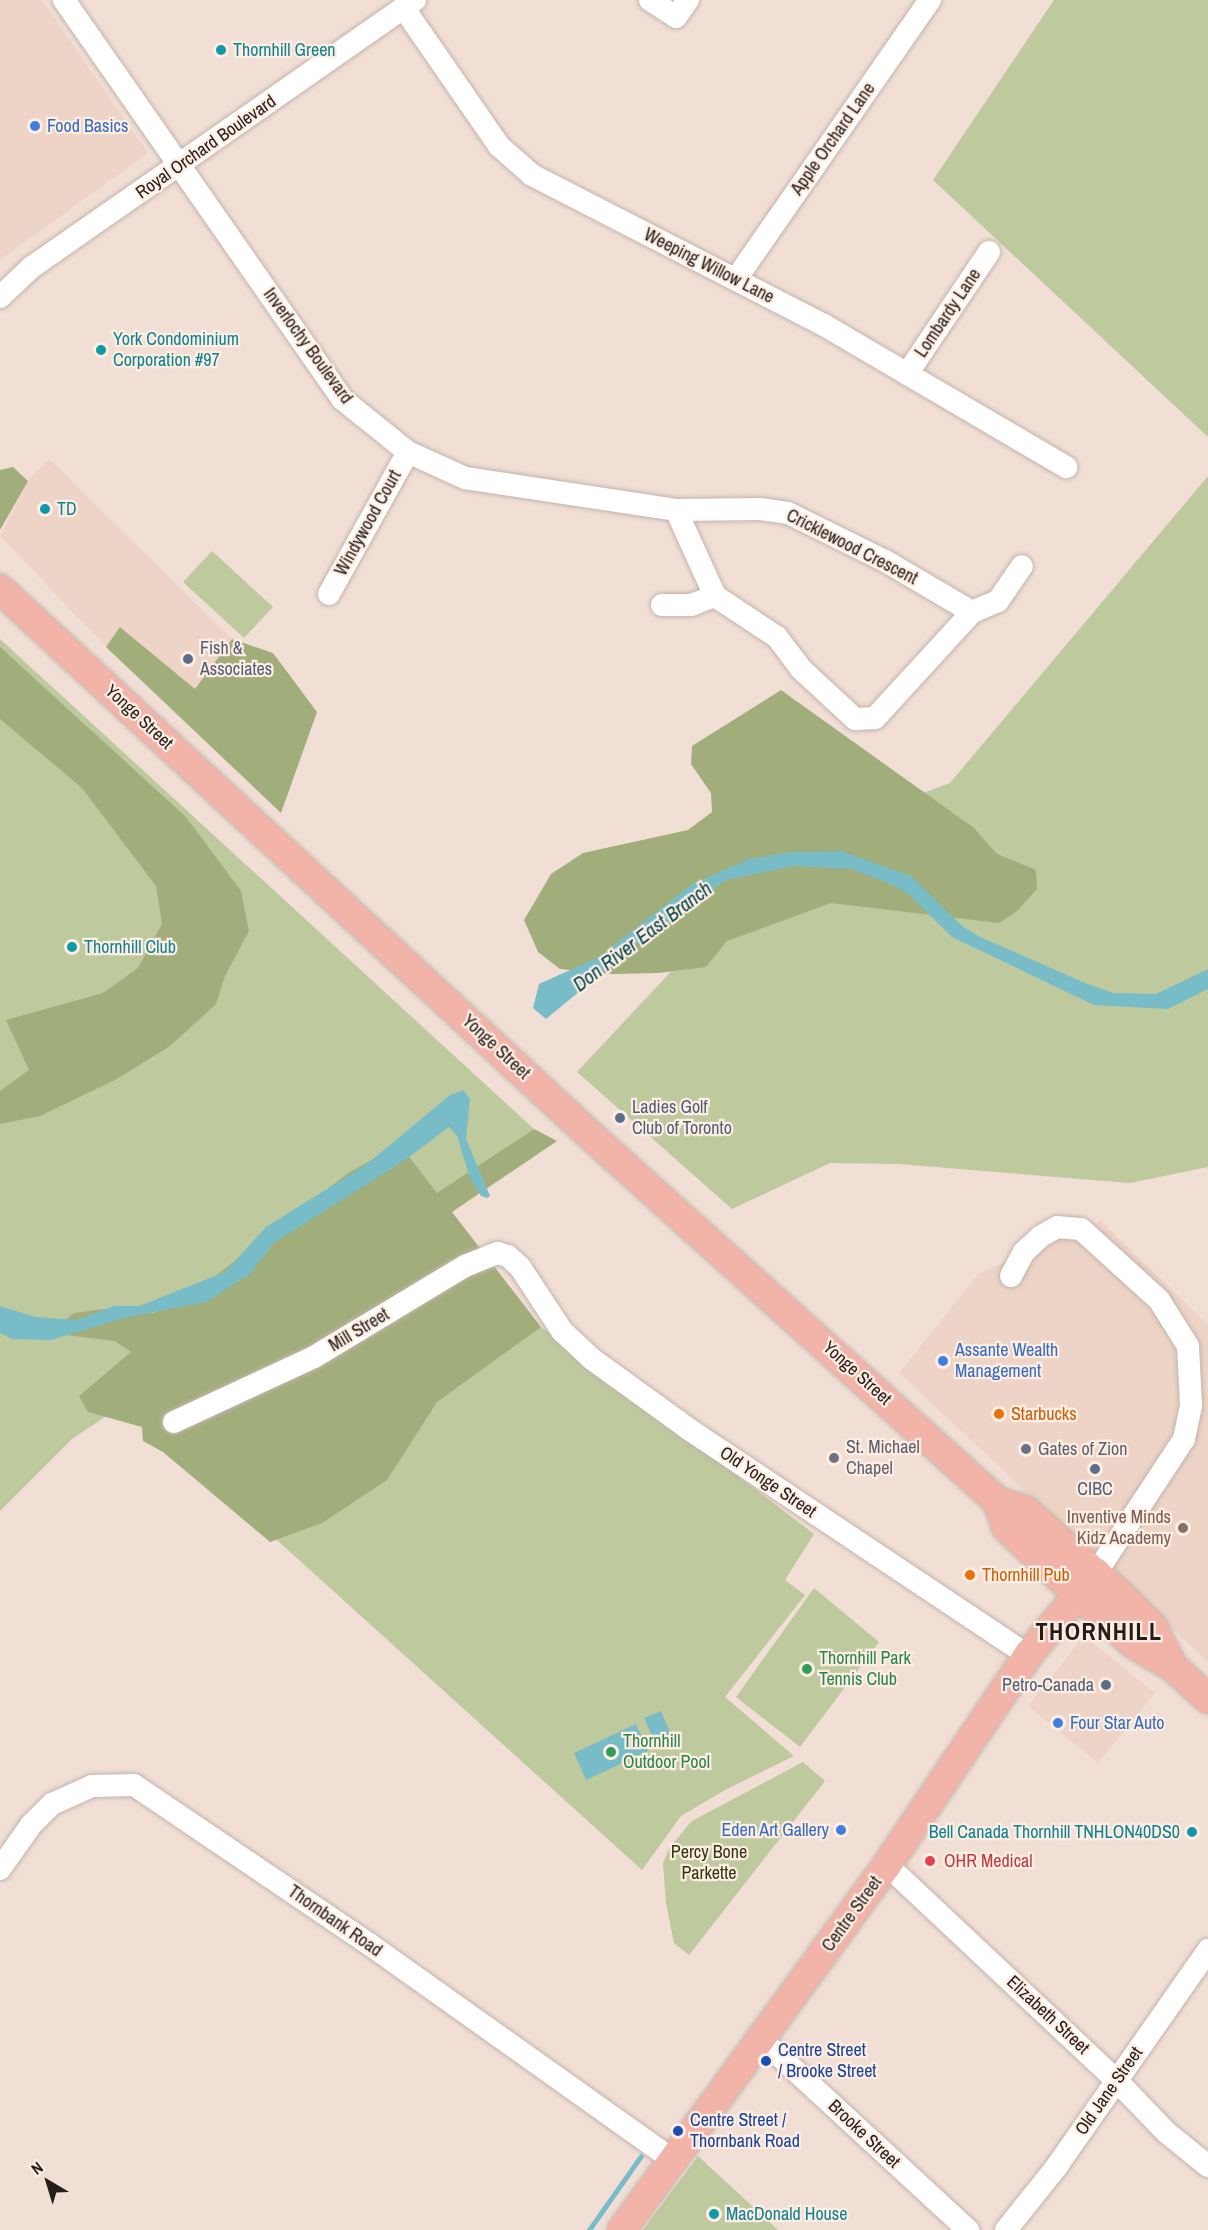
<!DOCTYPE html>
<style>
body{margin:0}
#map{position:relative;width:1208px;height:2230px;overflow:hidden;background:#f1dfd6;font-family:"Archivo Narrow",sans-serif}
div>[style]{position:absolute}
.built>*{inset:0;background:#edd4c6}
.green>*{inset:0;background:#bec99e}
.forest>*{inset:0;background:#a1ad7a}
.water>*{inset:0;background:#78bcc7}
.stream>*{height:4.5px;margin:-2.25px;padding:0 2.25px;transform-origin:2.25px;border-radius:2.25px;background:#78bcc7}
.roads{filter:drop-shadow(0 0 2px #c5b4ab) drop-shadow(0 0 2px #c5b4ab)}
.minor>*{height:22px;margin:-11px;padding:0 11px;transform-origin:11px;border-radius:11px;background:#fff}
.major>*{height:28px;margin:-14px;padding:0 14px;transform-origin:14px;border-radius:14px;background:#f2b3a9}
.dots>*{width:16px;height:16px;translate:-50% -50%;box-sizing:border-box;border:3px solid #feede3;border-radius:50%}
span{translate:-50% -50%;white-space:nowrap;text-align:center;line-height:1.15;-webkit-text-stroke:4.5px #feede3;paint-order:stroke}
.culture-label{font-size:18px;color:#0d838f}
.left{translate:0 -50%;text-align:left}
.right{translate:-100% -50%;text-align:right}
.shop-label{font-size:18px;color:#366cbe}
.street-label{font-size:18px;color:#241e1a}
.service-label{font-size:18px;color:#4e5e75}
.food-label{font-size:18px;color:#c56008}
.worship-label{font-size:18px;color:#5b616d}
.education-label{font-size:18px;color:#785e54}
.leisure-label{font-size:18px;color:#27864d}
.park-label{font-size:18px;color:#2e360e}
.health-label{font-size:18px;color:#be3a42}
.transit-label{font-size:18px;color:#164399}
.water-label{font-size:20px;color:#03464e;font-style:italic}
.district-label{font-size:24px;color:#241e1a;font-weight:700;letter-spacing:1.5px}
.north{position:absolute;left:18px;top:2152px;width:60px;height:60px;-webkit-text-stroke:4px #feede3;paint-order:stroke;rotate:322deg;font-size:16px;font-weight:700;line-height:24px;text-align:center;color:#241e1a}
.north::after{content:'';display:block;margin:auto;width:21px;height:27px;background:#241e1a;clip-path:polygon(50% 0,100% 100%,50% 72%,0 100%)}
</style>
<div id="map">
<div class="built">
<i style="clip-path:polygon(0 0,42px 0,148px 153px,0 260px)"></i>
<i style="clip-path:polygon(49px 459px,232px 639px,195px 690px,121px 627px,106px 647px,0 536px,28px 481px)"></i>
<i style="clip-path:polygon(1101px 1221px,1208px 1325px,1208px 1662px,899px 1373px,978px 1274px)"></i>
<i style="clip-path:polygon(1084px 1636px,1155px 1693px,1098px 1763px,1028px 1706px)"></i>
</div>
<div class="green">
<i style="clip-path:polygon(1054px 0,1208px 0,1208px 437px,933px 180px)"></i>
<i style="clip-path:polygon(1208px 476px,1208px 1167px,1130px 1183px,898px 1164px,830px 1163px,732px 1209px,577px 1072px,792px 842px,950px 783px)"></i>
<i style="clip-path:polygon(212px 551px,273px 607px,244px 638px,183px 582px)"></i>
<i style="clip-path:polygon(0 639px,534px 1129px,72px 1439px,0 1511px)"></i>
<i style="clip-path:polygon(541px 1327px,814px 1534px,785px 1580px,805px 1595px,725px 1697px,794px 1756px,725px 1790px,681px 1816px,642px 1870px,247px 1513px)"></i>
<i style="clip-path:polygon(814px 1588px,879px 1642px,800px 1747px,736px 1697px)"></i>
<i style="clip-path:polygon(803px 1762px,825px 1781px,689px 1955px,674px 1943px,666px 1903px,663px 1863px,670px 1847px,692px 1821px)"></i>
<i style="clip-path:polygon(698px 2156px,778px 2230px,643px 2230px)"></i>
</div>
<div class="forest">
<i style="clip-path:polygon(13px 467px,28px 481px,0 530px,0 470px)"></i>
<i style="clip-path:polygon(120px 627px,195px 689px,232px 639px,273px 653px,317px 712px,281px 813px,106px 647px)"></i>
<i style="clip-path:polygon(0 647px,186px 817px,241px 891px,249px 931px,225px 976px,216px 1004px,170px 1046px,115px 1080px,40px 1116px,0 1124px,0 1091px,29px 1070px,6px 1020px,103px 993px,138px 968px,162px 924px,156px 886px,82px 788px,0 719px)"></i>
<i style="clip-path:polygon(781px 690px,974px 828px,997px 854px,1036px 870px,1037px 889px,1016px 912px,999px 923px,831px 903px,727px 941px,706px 967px,658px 973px,613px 974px,560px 969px,538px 952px,524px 920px,551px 874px,583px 853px,688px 830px,712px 812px,711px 793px,691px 764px,692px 746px)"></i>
<i style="clip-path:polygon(534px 1129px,557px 1141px,452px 1212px,541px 1327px,437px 1402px,387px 1480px,322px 1523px,270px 1542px,163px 1452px,143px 1441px,142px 1427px,88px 1412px,79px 1396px,131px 1352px,115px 1341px,49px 1333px,74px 1313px,104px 1309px,154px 1313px,200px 1288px,347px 1174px,399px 1144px,437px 1193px)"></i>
</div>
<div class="water">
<i style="clip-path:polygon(841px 851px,911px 876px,962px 926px,980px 937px,1090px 985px,1114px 993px,1156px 994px,1208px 969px,1208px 989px,1168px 1009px,1094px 1005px,952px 937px,908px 894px,895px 886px,852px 869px,794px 866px,726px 880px,654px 930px,546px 1019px,533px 1008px,539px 984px,599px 957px,692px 884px,749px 859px,791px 852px)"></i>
<i style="clip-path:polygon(463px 1090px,470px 1099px,466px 1139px,490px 1196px,487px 1198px,481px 1196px,470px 1178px,457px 1136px,449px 1127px,405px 1160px,274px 1243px,250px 1274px,206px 1302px,128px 1317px,51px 1340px,12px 1339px,0 1333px,0 1306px,36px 1317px,77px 1320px,114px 1306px,139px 1306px,225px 1272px,266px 1227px,367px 1164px,450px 1095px)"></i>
<i style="clip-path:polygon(661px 1711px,673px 1740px,657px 1747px,644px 1718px)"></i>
<i style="clip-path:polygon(636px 1724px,648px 1751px,586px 1780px,574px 1753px)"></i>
</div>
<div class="stream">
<i style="left:589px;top:2230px;width:90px;rotate:-54.9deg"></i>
</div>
<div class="roads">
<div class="minor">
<i style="left:64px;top:0;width:486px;rotate:55.1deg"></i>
<i style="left:342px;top:399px;width:85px;rotate:38.8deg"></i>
<i style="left:408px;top:452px;width:63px;rotate:24.5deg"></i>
<i style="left:465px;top:478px;width:213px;rotate:8.6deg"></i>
<i style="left:676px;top:510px;width:84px;rotate:-0.7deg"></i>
<i style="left:760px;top:509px;width:28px;rotate:8deg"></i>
<i style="left:788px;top:513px;width:110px;rotate:26.3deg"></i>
<i style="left:887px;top:562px;width:99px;rotate:30.5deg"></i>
<i style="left:650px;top:0;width:31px;rotate:33deg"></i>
<i style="left:676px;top:17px;width:21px;rotate:-55deg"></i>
<i style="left:405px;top:10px;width:165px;rotate:55.3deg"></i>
<i style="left:499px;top:146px;width:44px;rotate:41.3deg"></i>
<i style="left:532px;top:175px;width:328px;rotate:27.2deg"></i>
<i style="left:824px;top:325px;width:281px;rotate:30.4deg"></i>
<i style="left:736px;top:279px;width:340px;rotate:-55.2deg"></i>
<i style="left:0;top:297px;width:44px;rotate:-43.2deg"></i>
<i style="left:32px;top:267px;width:467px;rotate:-34.9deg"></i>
<i style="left:907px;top:374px;width:147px;rotate:-56.1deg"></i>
<i style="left:676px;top:510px;width:94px;rotate:65.6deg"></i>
<i style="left:715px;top:596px;width:74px;rotate:33.5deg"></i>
<i style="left:777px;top:637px;width:40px;rotate:53deg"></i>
<i style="left:801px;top:669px;width:74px;rotate:42.8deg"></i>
<i style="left:855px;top:719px;width:20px;rotate:-3deg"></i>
<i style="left:875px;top:718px;width:144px;rotate:-47.5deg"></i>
<i style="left:972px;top:612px;width:28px;rotate:-23deg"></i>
<i style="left:998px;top:601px;width:42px;rotate:-55.6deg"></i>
<i style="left:329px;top:594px;width:162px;rotate:-60.9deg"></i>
<i style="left:662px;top:605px;width:29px"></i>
<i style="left:691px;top:605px;width:26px;rotate:-21deg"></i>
<i style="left:1011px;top:1276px;width:27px;rotate:-62deg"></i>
<i style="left:1024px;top:1252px;width:23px;rotate:-43deg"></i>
<i style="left:1041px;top:1236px;width:18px;rotate:-29deg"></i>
<i style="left:1057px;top:1227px;width:24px;rotate:5deg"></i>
<i style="left:1081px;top:1229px;width:105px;rotate:42.3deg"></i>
<i style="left:1159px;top:1300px;width:54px;rotate:57.8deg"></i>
<i style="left:1188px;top:1346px;width:60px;rotate:87.1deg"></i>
<i style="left:1191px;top:1406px;width:34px;rotate:102deg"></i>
<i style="left:1184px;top:1439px;width:160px;rotate:123.3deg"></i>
<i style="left:174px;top:1422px;width:154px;rotate:-24.9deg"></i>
<i style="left:314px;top:1357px;width:176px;rotate:-31.1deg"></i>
<i style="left:465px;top:1266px;width:35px;rotate:-22deg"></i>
<i style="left:498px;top:1253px;width:10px;rotate:17deg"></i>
<i style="left:508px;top:1256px;width:16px;rotate:43deg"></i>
<i style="left:520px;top:1267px;width:77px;rotate:56.7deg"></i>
<i style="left:562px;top:1331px;width:41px;rotate:43deg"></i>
<i style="left:592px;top:1359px;width:121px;rotate:35.9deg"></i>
<i style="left:690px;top:1430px;width:406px;rotate:33.7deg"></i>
<i style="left:887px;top:1865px;width:314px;rotate:43.2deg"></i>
<i style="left:1116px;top:2080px;width:72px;rotate:46.1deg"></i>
<i style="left:1166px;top:2132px;width:54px;rotate:39deg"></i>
<i style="left:0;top:1869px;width:54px;rotate:-54.8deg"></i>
<i style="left:31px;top:1825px;width:30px;rotate:-45deg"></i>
<i style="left:52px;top:1804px;width:44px;rotate:-24.2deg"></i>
<i style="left:92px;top:1786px;width:42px;rotate:-1.4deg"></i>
<i style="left:134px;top:1785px;width:284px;rotate:34.1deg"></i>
<i style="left:369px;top:1944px;width:371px;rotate:35.4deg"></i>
<i style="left:761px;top:2039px;width:282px;rotate:42.7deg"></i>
<i style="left:1006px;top:2230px;width:82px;rotate:-51.4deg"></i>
<i style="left:1057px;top:2166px;width:264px;rotate:-55deg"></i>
</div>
<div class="major">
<i style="left:0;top:589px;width:804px;rotate:42.78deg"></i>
<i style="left:590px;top:1135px;width:547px;rotate:41.96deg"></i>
<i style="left:997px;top:1501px;width:29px;rotate:18deg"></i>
<i style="left:1025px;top:1510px;width:125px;rotate:41.7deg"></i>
<i style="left:1118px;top:1593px;width:47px;rotate:44.1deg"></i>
<i style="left:1152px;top:1626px;width:46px;rotate:62.9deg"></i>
<i style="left:997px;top:1501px;width:29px;rotate:70deg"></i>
<i style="left:1007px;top:1528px;width:96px;rotate:43.3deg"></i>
<i style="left:1077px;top:1594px;width:77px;rotate:41.3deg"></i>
<i style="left:1135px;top:1645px;width:44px;rotate:30.1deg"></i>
<i style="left:1173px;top:1667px;width:47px;rotate:42.4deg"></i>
<i style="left:622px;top:2230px;width:451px;rotate:-54deg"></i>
<i style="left:887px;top:1865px;width:253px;rotate:-56.1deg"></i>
<i style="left:1028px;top:1655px;width:107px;rotate:-50.3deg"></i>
</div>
</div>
<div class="dots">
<i style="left:221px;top:50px;background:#0f9aa8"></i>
<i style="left:35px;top:126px;background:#3f7fe0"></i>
<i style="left:101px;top:350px;background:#0f9aa8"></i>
<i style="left:45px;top:509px;background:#0f9aa8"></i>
<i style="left:188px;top:659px;background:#5c6f8a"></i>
<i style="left:72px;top:947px;background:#0f9aa8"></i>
<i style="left:620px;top:1118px;background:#5c6f8a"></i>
<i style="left:943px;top:1361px;background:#3f7fe0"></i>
<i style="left:999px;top:1414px;background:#e8710a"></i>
<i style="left:1026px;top:1449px;background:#6b7280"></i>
<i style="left:834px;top:1458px;background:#6b7280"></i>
<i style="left:1095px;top:1469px;background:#5c6f8a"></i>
<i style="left:1183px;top:1528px;background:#8d6e63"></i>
<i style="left:970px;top:1575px;background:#e8710a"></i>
<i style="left:807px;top:1669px;background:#2e9e5b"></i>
<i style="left:1106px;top:1685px;background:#5c6f8a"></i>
<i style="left:1058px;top:1723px;background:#3f7fe0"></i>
<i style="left:611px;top:1752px;background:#2e9e5b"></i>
<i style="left:841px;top:1830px;background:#3f7fe0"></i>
<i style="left:1192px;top:1832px;background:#0f9aa8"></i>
<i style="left:930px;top:1861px;background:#e0444e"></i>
<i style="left:766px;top:2061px;background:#1a4fb4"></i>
<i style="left:678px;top:2131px;background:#1a4fb4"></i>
<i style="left:714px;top:2214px;background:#0f9aa8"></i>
</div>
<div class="culture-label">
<span class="left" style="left:233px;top:50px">Thornhill Green</span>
<span class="left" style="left:113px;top:350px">York Condominium<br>Corporation #97</span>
<span class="left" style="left:57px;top:509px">TD</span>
<span class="left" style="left:84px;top:947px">Thornhill Club</span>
<span class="right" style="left:1180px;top:1832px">Bell Canada Thornhill TNHLON40DS0</span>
<span class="left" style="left:726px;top:2214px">MacDonald House</span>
</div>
<div class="shop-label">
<span class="left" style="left:47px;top:126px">Food Basics</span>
<span class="left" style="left:955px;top:1361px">Assante Wealth<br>Management</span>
<span class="left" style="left:1070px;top:1723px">Four Star Auto</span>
<span class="right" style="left:829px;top:1830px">Eden Art Gallery</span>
</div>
<div class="street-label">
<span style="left:833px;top:139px;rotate:-55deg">Apple Orchard Lane</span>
<span style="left:206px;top:147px;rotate:-35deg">Royal Orchard Boulevard</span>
<span style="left:709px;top:266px;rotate:27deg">Weeping Willow Lane</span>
<span style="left:948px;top:313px;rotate:-56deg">Lombardy Lane</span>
<span style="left:308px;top:346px;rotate:54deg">Inverlochy Boulevard</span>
<span style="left:368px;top:523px;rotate:-61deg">Windywood Court</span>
<span style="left:852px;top:547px;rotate:27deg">Cricklewood Crescent</span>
<span style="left:139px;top:717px;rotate:43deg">Yonge Street</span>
<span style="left:496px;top:1047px;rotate:43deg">Yonge Street</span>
<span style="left:359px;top:1330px;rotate:-31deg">Mill Street</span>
<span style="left:857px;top:1373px;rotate:42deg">Yonge Street</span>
<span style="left:768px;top:1482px;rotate:34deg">Old Yonge Street</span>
<span style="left:852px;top:1914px;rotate:-54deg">Centre Street</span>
<span style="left:335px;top:1921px;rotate:35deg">Thornbank Road</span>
<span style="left:1048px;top:2015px;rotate:43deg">Elizabeth Street</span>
<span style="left:1109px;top:2091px;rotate:-55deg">Old Jane Street</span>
<span style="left:864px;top:2134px;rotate:43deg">Brooke Street</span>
</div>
<div class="service-label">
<span class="left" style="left:200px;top:659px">Fish &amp;<br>Associates</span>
<span class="left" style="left:632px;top:1118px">Ladies Golf<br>Club of Toronto</span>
<span style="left:1095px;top:1489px">CIBC</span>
<span class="right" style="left:1094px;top:1685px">Petro-Canada</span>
</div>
<div class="food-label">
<span class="left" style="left:1011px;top:1414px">Starbucks</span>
<span class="left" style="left:982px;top:1575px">Thornhill Pub</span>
</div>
<div class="worship-label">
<span class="left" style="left:846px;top:1458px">St. Michael<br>Chapel</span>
<span class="left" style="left:1038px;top:1449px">Gates of Zion</span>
</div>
<div class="education-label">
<span class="right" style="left:1171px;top:1528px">Inventive Minds<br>Kidz Academy</span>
</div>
<div class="leisure-label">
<span class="left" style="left:819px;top:1669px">Thornhill Park<br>Tennis Club</span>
<span class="left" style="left:623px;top:1752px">Thornhill<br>Outdoor Pool</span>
</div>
<div class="park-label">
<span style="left:709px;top:1863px">Percy Bone<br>Parkette</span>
</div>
<div class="health-label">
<span class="left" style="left:944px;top:1861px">OHR Medical</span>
</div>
<div class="transit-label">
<span class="left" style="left:778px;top:2061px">Centre Street<br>/ Brooke Street</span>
<span class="left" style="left:690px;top:2131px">Centre Street /<br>Thornbank Road</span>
</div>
<div class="water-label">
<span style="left:642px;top:936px;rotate:-37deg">Don River East Branch</span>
</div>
<div class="district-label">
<span style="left:1099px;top:1632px">THORNHILL</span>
</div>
<div class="north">N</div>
</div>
